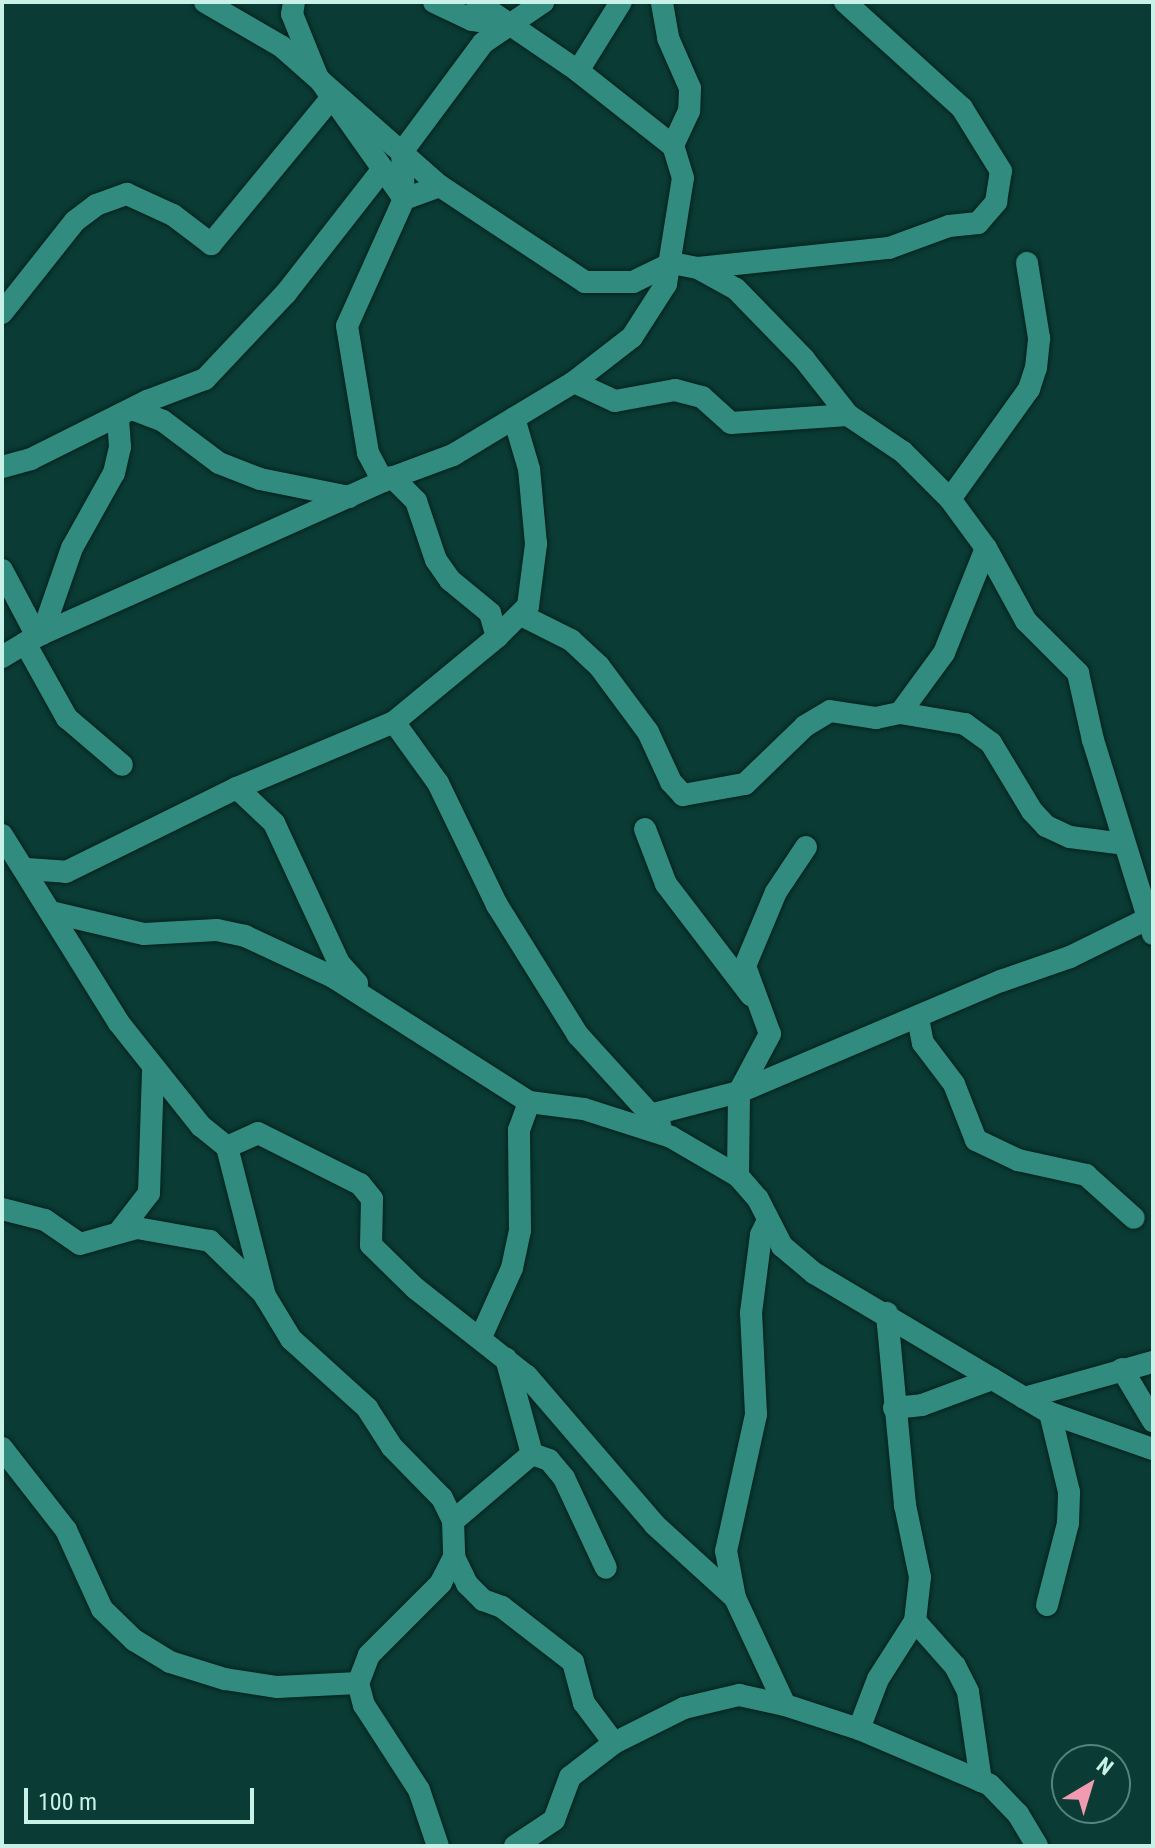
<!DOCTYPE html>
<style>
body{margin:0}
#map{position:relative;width:1155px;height:1848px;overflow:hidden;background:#0a3c35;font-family:"Roboto Condensed",sans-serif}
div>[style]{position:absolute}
.roads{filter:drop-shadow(0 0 2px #04201c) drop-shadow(0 0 2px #04201c)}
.minor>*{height:22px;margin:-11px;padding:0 11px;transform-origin:11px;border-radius:11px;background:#318c7f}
span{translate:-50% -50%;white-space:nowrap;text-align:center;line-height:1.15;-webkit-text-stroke:6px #0a3c35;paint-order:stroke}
.frame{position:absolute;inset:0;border:4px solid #c8f1e8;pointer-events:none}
.north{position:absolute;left:1051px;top:1744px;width:80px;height:80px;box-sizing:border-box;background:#0a3c35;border:2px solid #56847d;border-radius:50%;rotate:38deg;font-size:22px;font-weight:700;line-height:32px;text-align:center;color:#c8f1e8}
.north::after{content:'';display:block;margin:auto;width:28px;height:36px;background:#f19ab2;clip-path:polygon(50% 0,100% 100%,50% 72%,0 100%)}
.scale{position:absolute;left:24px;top:1788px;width:230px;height:36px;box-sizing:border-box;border:4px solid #c8f1e8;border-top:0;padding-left:10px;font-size:24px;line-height:28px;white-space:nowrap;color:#c8f1e8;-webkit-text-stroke:6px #0a3c35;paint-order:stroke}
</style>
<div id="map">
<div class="roads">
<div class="minor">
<i style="left:205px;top:2px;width:88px;rotate:30.1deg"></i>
<i style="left:281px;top:46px;width:212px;rotate:41.4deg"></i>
<i style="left:440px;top:186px;width:174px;rotate:33.5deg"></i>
<i style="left:585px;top:282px;width:48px"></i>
<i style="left:633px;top:282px;width:43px;rotate:-26deg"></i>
<i style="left:672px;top:263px;width:26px;rotate:11deg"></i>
<i style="left:698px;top:268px;width:43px;rotate:28.9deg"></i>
<i style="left:736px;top:289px;width:98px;rotate:45.8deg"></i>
<i style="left:804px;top:359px;width:71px;rotate:51.8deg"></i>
<i style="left:848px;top:415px;width:66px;rotate:33.9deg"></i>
<i style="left:903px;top:452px;width:66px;rotate:45deg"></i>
<i style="left:950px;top:499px;width:61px;rotate:53.7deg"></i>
<i style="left:986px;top:548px;width:83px;rotate:61.3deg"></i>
<i style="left:1026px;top:621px;width:74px;rotate:45deg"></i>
<i style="left:1078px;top:673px;width:69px;rotate:77.4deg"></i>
<i style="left:1093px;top:740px;width:203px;rotate:72.8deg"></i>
<i style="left:294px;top:2px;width:12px;rotate:99deg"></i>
<i style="left:292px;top:14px;width:67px;rotate:68deg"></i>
<i style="left:317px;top:76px;width:151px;rotate:54.7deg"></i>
<i style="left:404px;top:199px;width:139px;rotate:114.2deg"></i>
<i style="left:347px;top:326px;width:129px;rotate:80.6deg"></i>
<i style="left:368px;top:453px;width:32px;rotate:62deg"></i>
<i style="left:383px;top:481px;width:75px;rotate:-20.4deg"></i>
<i style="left:453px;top:455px;width:141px;rotate:-31.1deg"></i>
<i style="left:574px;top:382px;width:73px;rotate:-37.8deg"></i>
<i style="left:632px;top:337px;width:63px;rotate:-57.3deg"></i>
<i style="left:666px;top:284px;width:107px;rotate:-80.9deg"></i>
<i style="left:683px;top:178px;width:34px;rotate:-107deg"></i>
<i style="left:673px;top:146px;width:121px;rotate:-141.7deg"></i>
<i style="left:578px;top:71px;width:81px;rotate:-58.1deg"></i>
<i style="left:434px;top:2px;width:42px;rotate:25.3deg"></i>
<i style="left:472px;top:20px;width:33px;rotate:9deg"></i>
<i style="left:477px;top:2px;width:122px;rotate:34.3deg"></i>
<i style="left:662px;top:3px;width:36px;rotate:80deg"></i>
<i style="left:668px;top:38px;width:55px;rotate:66.3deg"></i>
<i style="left:690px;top:88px;width:23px;rotate:92deg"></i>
<i style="left:689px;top:111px;width:38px;rotate:115deg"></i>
<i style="left:440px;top:186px;width:38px;rotate:160deg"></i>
<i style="left:404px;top:199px;width:47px;rotate:-92.4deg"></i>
<i style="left:402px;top:152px;width:136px;rotate:-53.4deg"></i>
<i style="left:483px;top:43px;width:73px;rotate:-34.3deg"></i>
<i style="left:698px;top:268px;width:192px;rotate:-6deg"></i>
<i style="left:889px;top:248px;width:64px;rotate:-20.1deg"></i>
<i style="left:949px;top:226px;width:29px;rotate:-6deg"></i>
<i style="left:978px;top:223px;width:28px;rotate:-49deg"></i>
<i style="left:996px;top:202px;width:31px;rotate:-81deg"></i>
<i style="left:1001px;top:171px;width:74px;rotate:-121.8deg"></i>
<i style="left:962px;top:108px;width:158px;rotate:-137.8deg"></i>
<i style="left:2px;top:313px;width:117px;rotate:-51.6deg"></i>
<i style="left:75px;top:221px;width:26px;rotate:-37deg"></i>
<i style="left:96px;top:205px;width:33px;rotate:-20deg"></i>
<i style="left:127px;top:194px;width:51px;rotate:24.5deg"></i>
<i style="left:173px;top:215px;width:48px;rotate:37.3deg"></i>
<i style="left:211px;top:244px;width:190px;rotate:-50.5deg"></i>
<i style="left:574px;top:382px;width:45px;rotate:24.9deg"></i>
<i style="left:615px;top:401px;width:61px;rotate:-10.4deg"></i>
<i style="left:675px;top:390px;width:28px;rotate:15deg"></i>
<i style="left:702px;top:397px;width:39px;rotate:42deg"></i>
<i style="left:731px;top:423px;width:117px;rotate:-3.9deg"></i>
<i style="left:132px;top:409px;width:33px;rotate:21deg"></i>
<i style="left:163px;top:421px;width:70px;rotate:36.9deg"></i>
<i style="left:219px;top:463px;width:44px;rotate:21.3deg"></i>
<i style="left:260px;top:479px;width:91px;rotate:11.4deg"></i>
<i style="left:2px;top:467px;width:30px;rotate:-15deg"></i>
<i style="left:31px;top:459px;width:130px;rotate:-26.6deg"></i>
<i style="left:147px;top:401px;width:62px;rotate:-20.8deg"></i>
<i style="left:205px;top:379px;width:118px;rotate:-46.7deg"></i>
<i style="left:286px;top:293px;width:157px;rotate:-52deg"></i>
<i style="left:392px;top:477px;width:34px;rotate:45deg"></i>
<i style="left:416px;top:501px;width:62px;rotate:71.3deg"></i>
<i style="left:436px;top:560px;width:24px;rotate:55deg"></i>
<i style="left:450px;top:580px;width:52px;rotate:39.5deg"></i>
<i style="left:490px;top:613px;width:25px;rotate:74deg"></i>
<i style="left:950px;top:499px;width:135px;rotate:-54.3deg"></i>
<i style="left:1029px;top:389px;width:22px;rotate:-72deg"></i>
<i style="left:1036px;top:368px;width:30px;rotate:-84deg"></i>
<i style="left:1039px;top:338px;width:76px;rotate:-99.1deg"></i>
<i style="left:2px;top:570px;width:75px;rotate:62.1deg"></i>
<i style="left:521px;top:615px;width:56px;rotate:26.6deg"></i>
<i style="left:571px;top:640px;width:38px;rotate:43deg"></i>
<i style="left:599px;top:666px;width:82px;rotate:53.4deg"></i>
<i style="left:648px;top:732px;width:55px;rotate:65.3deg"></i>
<i style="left:671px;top:782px;width:18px;rotate:47deg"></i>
<i style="left:683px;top:795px;width:63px;rotate:-10.1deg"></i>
<i style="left:745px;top:784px;width:83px;rotate:-44deg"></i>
<i style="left:805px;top:726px;width:29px;rotate:-31deg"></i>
<i style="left:830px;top:711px;width:47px;rotate:8.7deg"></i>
<i style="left:876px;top:718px;width:25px;rotate:-12deg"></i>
<i style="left:900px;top:713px;width:74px;rotate:-53.7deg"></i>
<i style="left:944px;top:653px;width:113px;rotate:-68.2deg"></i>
<i style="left:42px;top:634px;width:91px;rotate:-70.8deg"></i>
<i style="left:72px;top:548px;width:86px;rotate:-60.8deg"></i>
<i style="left:114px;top:473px;width:27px;rotate:-77deg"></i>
<i style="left:120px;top:447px;width:31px;rotate:-94deg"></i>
<i style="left:25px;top:643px;width:86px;rotate:60.8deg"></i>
<i style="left:67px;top:718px;width:72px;rotate:40.5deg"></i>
<i style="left:2px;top:657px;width:41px;rotate:-31deg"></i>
<i style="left:37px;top:636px;width:379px;rotate:-24.1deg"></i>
<i style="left:900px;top:713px;width:66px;rotate:9.6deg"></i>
<i style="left:965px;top:724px;width:32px;rotate:36deg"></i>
<i style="left:991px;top:743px;width:79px;rotate:58.9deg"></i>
<i style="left:1032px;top:811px;width:21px;rotate:47deg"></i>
<i style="left:1046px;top:826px;width:26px;rotate:25deg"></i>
<i style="left:1070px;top:837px;width:54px;rotate:7.4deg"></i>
<i style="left:394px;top:722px;width:75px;rotate:54.2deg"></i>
<i style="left:438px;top:783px;width:136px;rotate:64.2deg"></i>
<i style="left:497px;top:905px;width:153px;rotate:58.1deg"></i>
<i style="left:578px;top:1035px;width:122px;rotate:47.7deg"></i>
<i style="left:237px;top:788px;width:51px;rotate:43.4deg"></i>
<i style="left:274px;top:823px;width:154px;rotate:65.1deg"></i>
<i style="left:339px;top:963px;width:27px;rotate:48deg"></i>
<i style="left:645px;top:829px;width:59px;rotate:69.1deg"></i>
<i style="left:666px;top:884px;width:140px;rotate:52.6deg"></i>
<i style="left:2px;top:835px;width:221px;rotate:58.1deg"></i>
<i style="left:119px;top:1023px;width:132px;rotate:51.5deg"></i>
<i style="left:201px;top:1126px;width:33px;rotate:39deg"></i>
<i style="left:227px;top:1147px;width:34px;rotate:-24deg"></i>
<i style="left:258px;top:1133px;width:114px;rotate:26.6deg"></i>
<i style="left:360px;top:1184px;width:19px;rotate:51deg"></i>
<i style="left:372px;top:1199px;width:46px;rotate:91.2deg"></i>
<i style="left:371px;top:1245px;width:62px;rotate:44.3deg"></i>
<i style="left:415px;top:1288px;width:142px;rotate:38.2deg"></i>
<i style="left:527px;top:1376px;width:196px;rotate:49.3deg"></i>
<i style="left:655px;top:1525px;width:108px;rotate:42.4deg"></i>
<i style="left:735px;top:1598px;width:118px;rotate:65deg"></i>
<i style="left:785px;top:1705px;width:78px;rotate:18deg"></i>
<i style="left:859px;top:1729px;width:142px;rotate:23.1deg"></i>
<i style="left:990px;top:1785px;width:40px;rotate:46deg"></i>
<i style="left:1018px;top:1814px;width:37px;rotate:59deg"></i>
<i style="left:27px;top:869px;width:39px;rotate:4deg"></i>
<i style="left:66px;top:872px;width:191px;rotate:-26.2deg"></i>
<i style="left:237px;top:788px;width:170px;rotate:-22.8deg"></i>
<i style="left:394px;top:722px;width:134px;rotate:-39.5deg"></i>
<i style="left:497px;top:637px;width:44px;rotate:-45deg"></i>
<i style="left:528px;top:606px;width:63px;rotate:-82.6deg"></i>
<i style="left:536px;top:544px;width:75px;rotate:-95.3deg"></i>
<i style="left:529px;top:469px;width:53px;rotate:-106.4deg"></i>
<i style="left:55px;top:913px;width:91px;rotate:13.3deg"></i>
<i style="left:144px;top:934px;width:73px;rotate:-3.1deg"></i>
<i style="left:217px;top:930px;width:29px;rotate:12deg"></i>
<i style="left:245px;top:936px;width:97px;rotate:25deg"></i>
<i style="left:333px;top:977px;width:232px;rotate:32.5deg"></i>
<i style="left:529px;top:1102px;width:55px;rotate:7.3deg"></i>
<i style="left:584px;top:1109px;width:91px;rotate:17.8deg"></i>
<i style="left:671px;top:1137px;width:78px;rotate:30.2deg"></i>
<i style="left:738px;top:1176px;width:30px;rotate:49deg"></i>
<i style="left:758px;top:1199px;width:53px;rotate:62.9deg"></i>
<i style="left:782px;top:1246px;width:42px;rotate:40.2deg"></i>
<i style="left:814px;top:1273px;width:274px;rotate:30.7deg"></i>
<i style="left:1050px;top:1413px;width:109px;rotate:19.3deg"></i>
<i style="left:918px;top:1018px;width:25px;rotate:79deg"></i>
<i style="left:923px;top:1043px;width:51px;rotate:52.9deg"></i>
<i style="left:954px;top:1084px;width:60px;rotate:68.6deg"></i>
<i style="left:976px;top:1140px;width:47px;rotate:25.5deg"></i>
<i style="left:1018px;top:1160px;width:70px;rotate:12.4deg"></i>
<i style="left:1086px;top:1175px;width:64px;rotate:41.9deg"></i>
<i style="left:650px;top:1115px;width:92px;rotate:-14.5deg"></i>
<i style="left:739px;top:1092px;width:285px;rotate:-23deg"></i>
<i style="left:1001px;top:981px;width:73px;rotate:-19.2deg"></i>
<i style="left:1070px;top:957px;width:86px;rotate:-26.3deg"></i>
<i style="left:227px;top:1147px;width:154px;rotate:75.7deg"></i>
<i style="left:265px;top:1296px;width:50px;rotate:58.8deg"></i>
<i style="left:291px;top:1339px;width:103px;rotate:42.2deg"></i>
<i style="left:367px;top:1408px;width:46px;rotate:57.3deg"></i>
<i style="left:392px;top:1447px;width:71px;rotate:45.6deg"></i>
<i style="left:442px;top:1498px;width:25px;rotate:64deg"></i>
<i style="left:453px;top:1521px;width:36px;rotate:88deg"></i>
<i style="left:454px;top:1557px;width:29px;rotate:117deg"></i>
<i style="left:441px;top:1583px;width:102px;rotate:135deg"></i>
<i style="left:369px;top:1655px;width:30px;rotate:111deg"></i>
<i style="left:358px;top:1683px;width:23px;rotate:75deg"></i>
<i style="left:364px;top:1705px;width:101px;rotate:57.1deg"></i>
<i style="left:419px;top:1790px;width:59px;rotate:71.3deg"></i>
<i style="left:738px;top:1176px;width:84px;rotate:-89.3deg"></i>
<i style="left:739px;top:1092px;width:66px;rotate:-61.9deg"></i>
<i style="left:770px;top:1034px;width:72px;rotate:-110.2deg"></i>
<i style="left:745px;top:966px;width:80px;rotate:-67.3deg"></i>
<i style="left:776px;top:892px;width:54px;rotate:-56.3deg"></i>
<i style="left:2px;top:1209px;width:44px;rotate:14.3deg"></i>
<i style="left:45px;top:1220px;width:42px;rotate:34.4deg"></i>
<i style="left:80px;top:1244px;width:59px;rotate:-15.7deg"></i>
<i style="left:137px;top:1228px;width:74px;rotate:10.1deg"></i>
<i style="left:210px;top:1241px;width:73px;rotate:44.4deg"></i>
<i style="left:119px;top:1232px;width:49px;rotate:-52.4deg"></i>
<i style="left:149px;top:1193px;width:121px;rotate:-88.1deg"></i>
<i style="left:481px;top:1337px;width:76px;rotate:-65.8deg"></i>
<i style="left:512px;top:1268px;width:39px;rotate:-78deg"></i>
<i style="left:520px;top:1230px;width:100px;rotate:-90.6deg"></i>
<i style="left:519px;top:1130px;width:30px;rotate:-70deg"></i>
<i style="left:1122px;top:1369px;width:61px;rotate:59.2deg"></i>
<i style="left:1024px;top:1398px;width:134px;rotate:-15.6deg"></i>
<i style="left:894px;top:1408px;width:28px;rotate:-6deg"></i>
<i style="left:922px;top:1405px;width:75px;rotate:-20.4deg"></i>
<i style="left:2px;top:1448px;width:104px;rotate:52deg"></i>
<i style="left:66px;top:1530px;width:87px;rotate:65.5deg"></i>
<i style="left:102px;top:1609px;width:45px;rotate:44.1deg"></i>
<i style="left:134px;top:1640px;width:42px;rotate:31.4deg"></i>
<i style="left:170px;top:1662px;width:58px;rotate:17.2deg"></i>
<i style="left:225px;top:1679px;width:53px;rotate:8.7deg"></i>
<i style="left:277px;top:1687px;width:81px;rotate:-2.8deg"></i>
<i style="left:532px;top:1454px;width:18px;rotate:19deg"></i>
<i style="left:549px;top:1460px;width:23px;rotate:50deg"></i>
<i style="left:564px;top:1478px;width:99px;rotate:65deg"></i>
<i style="left:453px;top:1521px;width:104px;rotate:-40.3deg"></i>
<i style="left:532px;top:1454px;width:99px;rotate:-105.2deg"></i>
<i style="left:454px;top:1557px;width:30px;rotate:64deg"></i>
<i style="left:467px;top:1584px;width:23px;rotate:45deg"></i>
<i style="left:483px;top:1600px;width:20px;rotate:20deg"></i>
<i style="left:502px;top:1607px;width:90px;rotate:37.8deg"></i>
<i style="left:573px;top:1662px;width:42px;rotate:75deg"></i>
<i style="left:584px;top:1703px;width:50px;rotate:53.1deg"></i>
<i style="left:735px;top:1598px;width:48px;rotate:-100.8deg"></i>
<i style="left:726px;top:1551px;width:140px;rotate:-77.6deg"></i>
<i style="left:756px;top:1414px;width:101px;rotate:-92.8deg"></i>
<i style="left:751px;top:1313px;width:79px;rotate:-82.7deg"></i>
<i style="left:761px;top:1235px;width:17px;rotate:-65deg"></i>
<i style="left:1047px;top:1605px;width:85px;rotate:-75.6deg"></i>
<i style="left:1068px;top:1523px;width:31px;rotate:-88deg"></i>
<i style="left:1069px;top:1492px;width:81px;rotate:-103.5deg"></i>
<i style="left:915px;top:1621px;width:60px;rotate:48.4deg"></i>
<i style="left:955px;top:1666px;width:29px;rotate:63deg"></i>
<i style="left:968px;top:1692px;width:90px;rotate:81.7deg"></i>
<i style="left:859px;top:1729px;width:53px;rotate:-69.2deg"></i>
<i style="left:878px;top:1679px;width:69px;rotate:-57.5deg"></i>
<i style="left:915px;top:1621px;width:44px;rotate:-83.5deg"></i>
<i style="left:920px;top:1577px;width:74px;rotate:-101.8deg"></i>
<i style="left:905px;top:1505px;width:193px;rotate:-95.4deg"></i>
<i style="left:515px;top:1846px;width:47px;rotate:-33.7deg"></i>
<i style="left:554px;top:1820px;width:46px;rotate:-69.6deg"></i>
<i style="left:570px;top:1777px;width:56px;rotate:-37.7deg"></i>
<i style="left:614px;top:1743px;width:78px;rotate:-26.6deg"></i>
<i style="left:684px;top:1708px;width:57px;rotate:-13.3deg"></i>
<i style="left:739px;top:1695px;width:47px;rotate:12.3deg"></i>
</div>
</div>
<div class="frame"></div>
<div class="north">N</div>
<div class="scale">100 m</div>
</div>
